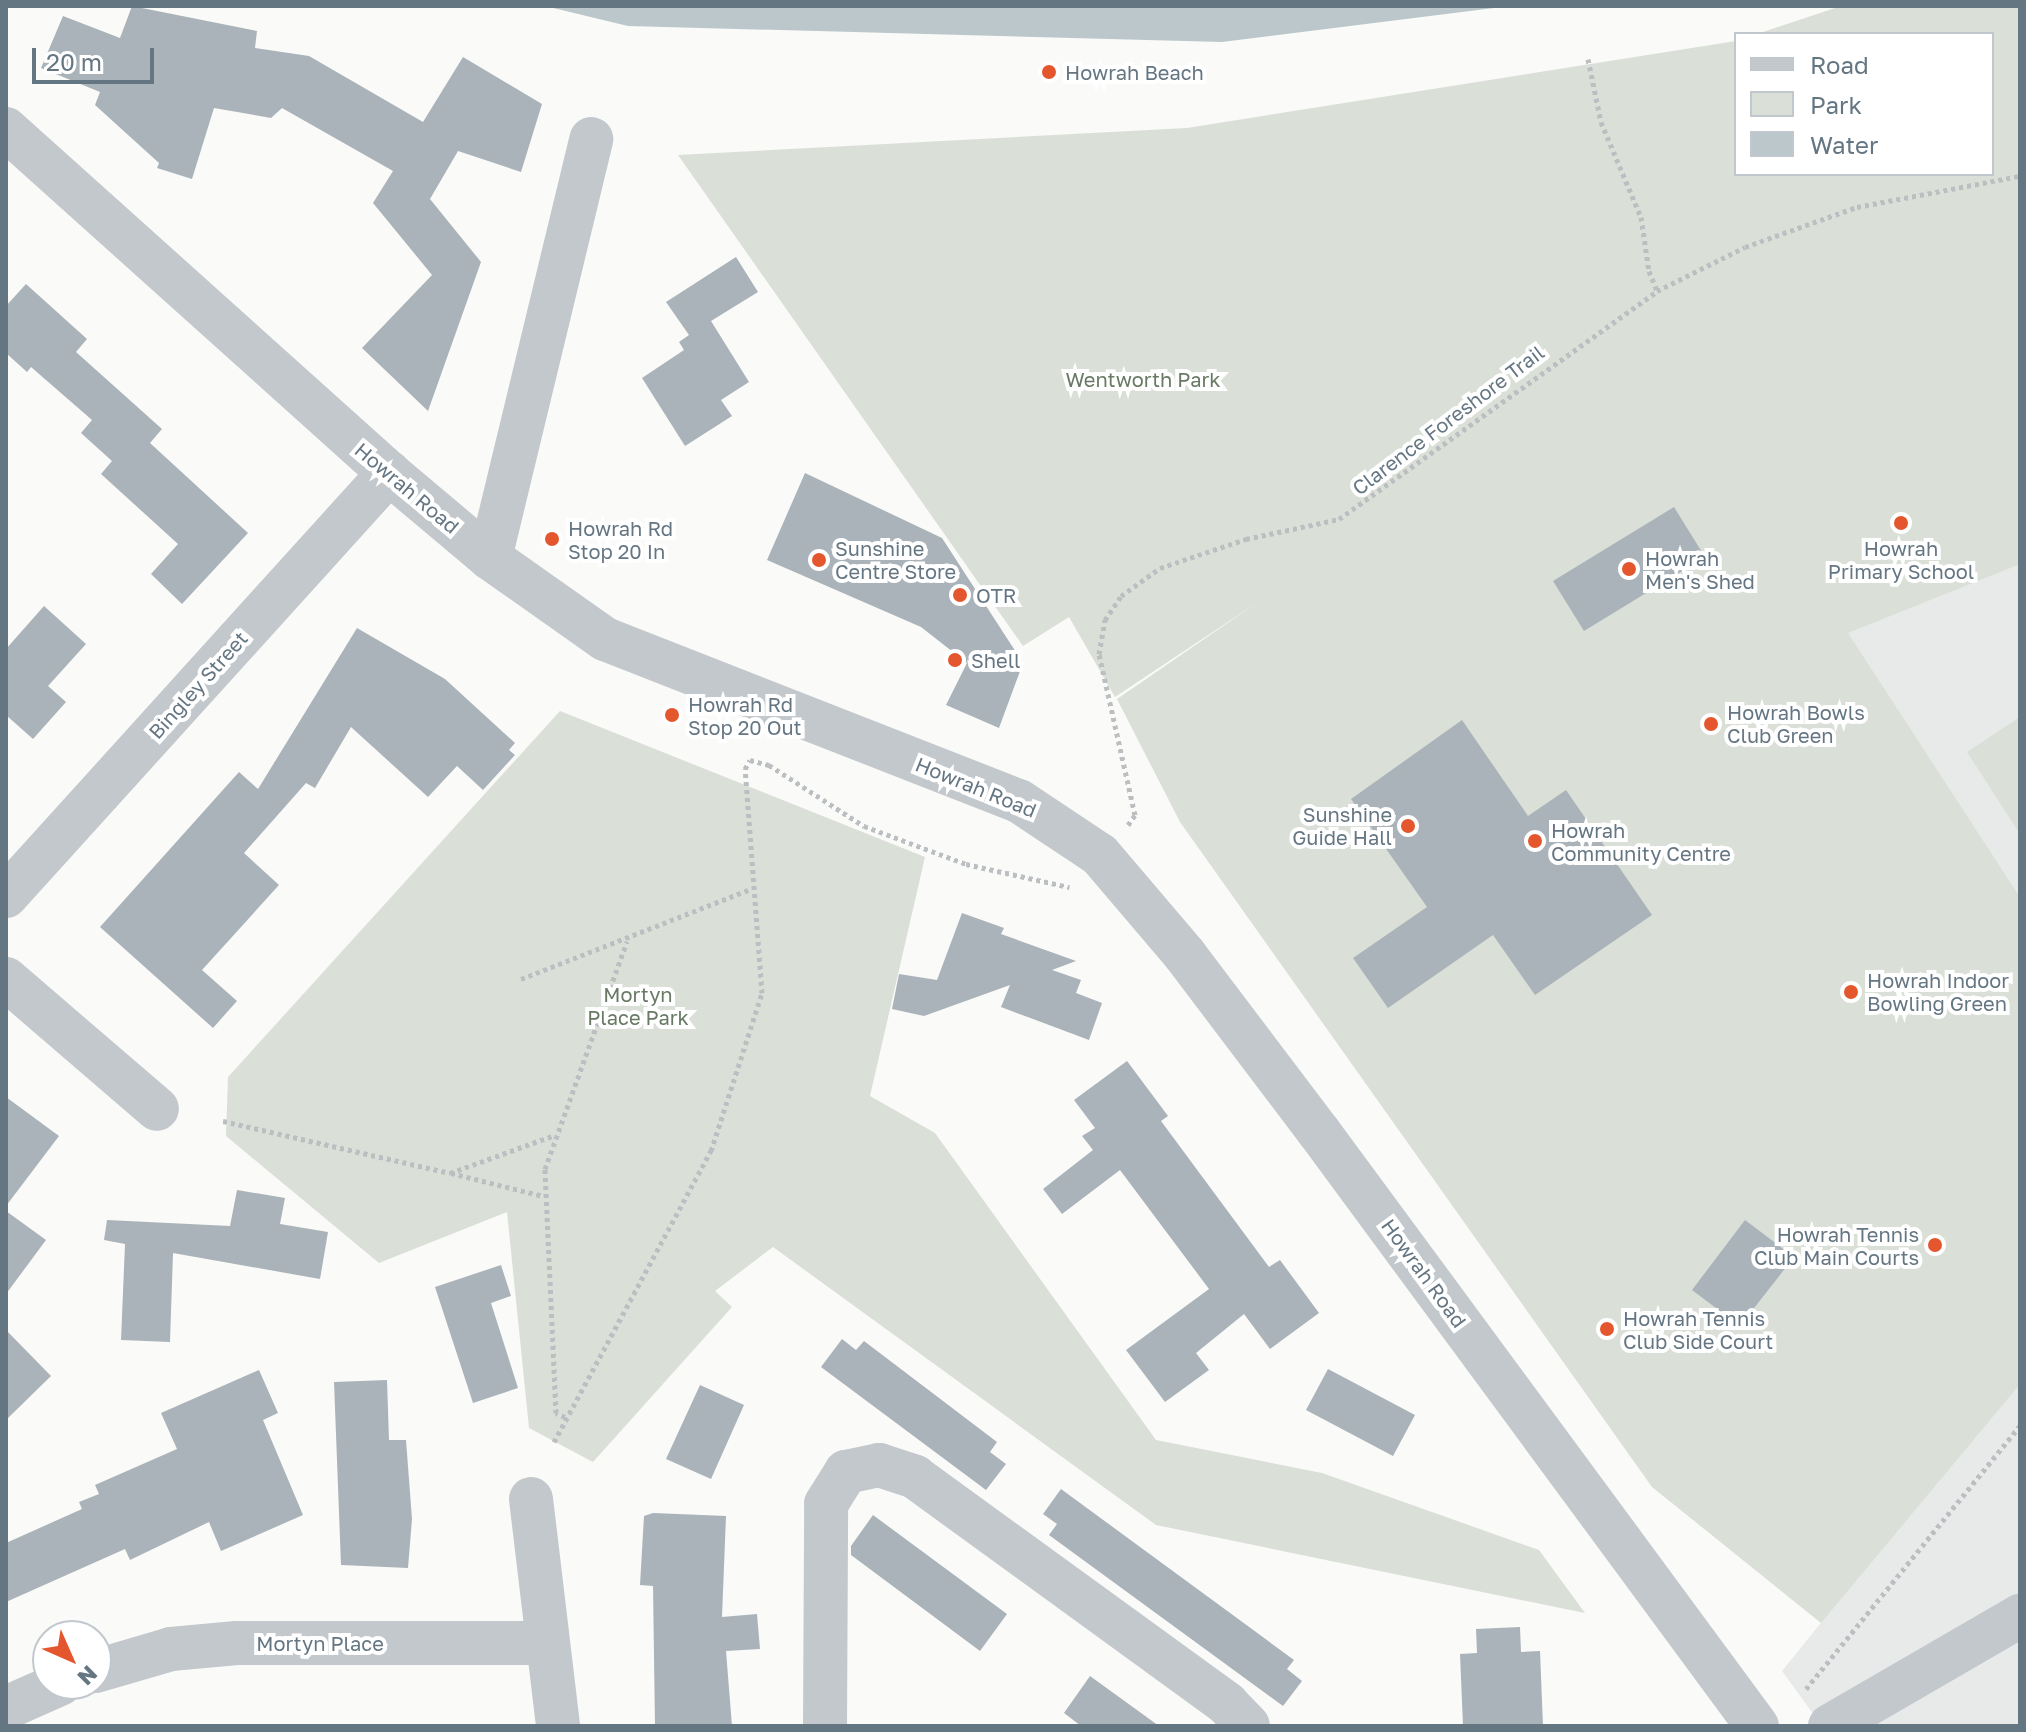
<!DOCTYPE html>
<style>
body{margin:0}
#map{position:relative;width:2026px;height:1732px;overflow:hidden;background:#fafaf8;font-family:"Golos Text",sans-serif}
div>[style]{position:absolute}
.built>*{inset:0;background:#e8e9e9}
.green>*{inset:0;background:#dadfd7}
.water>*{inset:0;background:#bbc7cb}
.building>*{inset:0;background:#aab3b9}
.path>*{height:5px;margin-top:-2.5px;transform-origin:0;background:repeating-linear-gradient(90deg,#bbbfc2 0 4px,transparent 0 8px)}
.minor>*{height:44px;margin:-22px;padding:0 22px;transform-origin:22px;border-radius:22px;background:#c3c8cc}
.dots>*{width:22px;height:22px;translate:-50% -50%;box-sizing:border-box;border:4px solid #fff;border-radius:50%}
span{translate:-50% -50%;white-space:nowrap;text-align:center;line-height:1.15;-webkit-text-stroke:8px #fff;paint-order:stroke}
.poi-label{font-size:20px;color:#657683}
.left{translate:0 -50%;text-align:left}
.right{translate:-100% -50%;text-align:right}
.park-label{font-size:20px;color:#687a64}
.street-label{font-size:20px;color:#657683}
.frame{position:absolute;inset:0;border:8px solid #657683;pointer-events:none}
.legend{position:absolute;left:1734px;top:32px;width:260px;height:144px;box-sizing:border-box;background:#fff;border:2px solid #c1c8cd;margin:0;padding:10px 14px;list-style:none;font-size:24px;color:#657683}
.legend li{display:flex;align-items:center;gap:16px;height:40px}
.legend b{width:40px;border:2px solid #c1c8cd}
.north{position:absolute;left:32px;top:1620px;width:80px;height:80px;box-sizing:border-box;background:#fff;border:2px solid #c1c8cd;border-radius:50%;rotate:135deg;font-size:22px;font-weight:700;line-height:32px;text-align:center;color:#657683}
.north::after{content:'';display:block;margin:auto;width:28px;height:36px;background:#e4572e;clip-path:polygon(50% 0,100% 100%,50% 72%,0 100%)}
.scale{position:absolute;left:32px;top:48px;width:122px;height:36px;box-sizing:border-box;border:4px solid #657683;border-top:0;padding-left:10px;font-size:24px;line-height:28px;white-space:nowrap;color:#657683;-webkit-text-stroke:6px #fff;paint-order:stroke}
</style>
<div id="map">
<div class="built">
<i style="clip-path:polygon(2020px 197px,2020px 897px,1826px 600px)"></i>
<i style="clip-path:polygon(2020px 1376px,2020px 1726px,1822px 1726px,1782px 1671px)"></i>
</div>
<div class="green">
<i style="clip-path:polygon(1841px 6px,2020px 6px,2020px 564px,1848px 633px,2020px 897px,2020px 1384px,1821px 1623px,1652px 1487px,1180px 822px,1117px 699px,1258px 602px,1115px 697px,1069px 617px,1023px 646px,678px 155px,1187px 128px,1736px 41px,1736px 174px,1992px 174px,1992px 34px,1757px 34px)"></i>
<i style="clip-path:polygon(560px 711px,925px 857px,870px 1096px,935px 1133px,1156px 1440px,1322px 1473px,1539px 1550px,1585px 1613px,1156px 1525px,773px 1247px,715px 1291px,732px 1307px,593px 1462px,529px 1428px,507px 1212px,379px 1263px,226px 1136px,228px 1077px)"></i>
<i style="clip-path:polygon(2020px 717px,2020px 834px,1967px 752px)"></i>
</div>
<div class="water">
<i style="clip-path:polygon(545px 6px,1510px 6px,1222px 42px,628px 26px)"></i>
</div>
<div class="building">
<i style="clip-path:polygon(132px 6px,257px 31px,255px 48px,309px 56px,423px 122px,463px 57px,542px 104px,521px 172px,458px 151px,430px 199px,481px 262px,428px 411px,362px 348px,432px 275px,373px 203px,393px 171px,282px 108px,271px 118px,214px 108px,192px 179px,157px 168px,159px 163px,95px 105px,100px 92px,41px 68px,63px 16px,120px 38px)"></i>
<i style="clip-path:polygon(736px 257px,758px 292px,711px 321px,749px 382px,721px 400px,732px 416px,685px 446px,642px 378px,684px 350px,679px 342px,689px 335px,666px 302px)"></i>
<i style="clip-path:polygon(26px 284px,87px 339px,76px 352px,162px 429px,150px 443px,248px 533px,182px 604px,151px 574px,178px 544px,101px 474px,112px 461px,81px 433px,92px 420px,31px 367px,27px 372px,6px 353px,6px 306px)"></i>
<i style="clip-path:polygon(805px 473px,942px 538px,1023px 663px,999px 728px,946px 705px,967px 663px,921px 627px,767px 560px)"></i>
<i style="clip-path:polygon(1674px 507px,1705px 557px,1584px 631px,1553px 581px)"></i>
<i style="clip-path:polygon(44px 606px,86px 644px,48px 686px,66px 702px,33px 739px,6px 715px,6px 649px)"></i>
<i style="clip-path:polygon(357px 628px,445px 679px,515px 743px,509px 750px,515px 755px,483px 790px,457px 766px,428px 797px,351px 727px,315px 788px,306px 783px,244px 853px,279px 885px,202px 970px,237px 1001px,213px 1028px,100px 927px,239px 772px,258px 789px)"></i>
<i style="clip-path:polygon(1462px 720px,1528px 816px,1566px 790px,1652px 915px,1535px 995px,1493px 935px,1388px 1008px,1353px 958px,1427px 907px,1351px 799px)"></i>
<i style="clip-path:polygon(962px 913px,1004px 928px,1001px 934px,1076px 961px,1052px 970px,1081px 980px,1076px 993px,1102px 1003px,1089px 1040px,1001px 1007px,1010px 985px,924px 1016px,892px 1009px,899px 974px,937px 980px)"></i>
<i style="clip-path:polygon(1127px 1061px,1168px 1116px,1161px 1121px,1269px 1267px,1280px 1260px,1319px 1313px,1270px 1349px,1244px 1314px,1196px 1353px,1209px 1370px,1165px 1402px,1126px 1350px,1209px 1289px,1120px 1170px,1062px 1214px,1043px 1189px,1093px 1150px,1082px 1136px,1095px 1128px,1074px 1100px)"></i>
<i style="clip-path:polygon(6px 1097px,59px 1136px,6px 1206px)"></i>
<i style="clip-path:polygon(237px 1190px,285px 1198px,280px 1224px,328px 1232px,320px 1279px,173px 1253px,170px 1342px,121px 1340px,125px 1244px,104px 1240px,107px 1220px,230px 1226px)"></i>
<i style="clip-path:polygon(6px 1211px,46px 1240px,6px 1294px)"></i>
<i style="clip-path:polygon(1745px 1220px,1794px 1257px,1740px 1326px,1692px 1290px)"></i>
<i style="clip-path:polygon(501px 1265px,511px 1296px,491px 1303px,518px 1388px,473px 1403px,435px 1287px)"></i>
<i style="clip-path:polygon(6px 1330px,51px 1376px,6px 1420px)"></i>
<i style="clip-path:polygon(842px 1339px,856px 1350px,864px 1341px,997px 1442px,990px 1452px,1006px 1464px,986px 1490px,821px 1367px)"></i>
<i style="clip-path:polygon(1328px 1369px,1415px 1415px,1393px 1456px,1306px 1410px)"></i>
<i style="clip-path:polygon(259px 1370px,278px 1413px,263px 1420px,303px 1515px,221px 1551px,209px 1522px,130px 1560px,125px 1549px,6px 1602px,6px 1543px,82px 1509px,79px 1502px,99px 1494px,95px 1485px,177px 1449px,161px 1413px)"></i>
<i style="clip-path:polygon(387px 1380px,389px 1440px,406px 1440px,412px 1519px,408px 1568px,341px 1565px,334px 1382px)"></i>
<i style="clip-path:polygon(700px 1385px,744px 1405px,711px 1479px,666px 1459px)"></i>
<i style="clip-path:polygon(1061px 1489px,1294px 1660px,1287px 1669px,1302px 1681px,1283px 1706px,1049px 1535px,1057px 1524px,1043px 1514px)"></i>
<i style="clip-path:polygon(653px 1513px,726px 1516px,722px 1617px,757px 1614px,760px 1649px,726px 1651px,732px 1726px,655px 1726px,653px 1586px,640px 1585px,644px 1516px)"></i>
<i style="clip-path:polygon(873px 1515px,1007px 1614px,980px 1651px,851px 1555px,851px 1546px)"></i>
<i style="clip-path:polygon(1520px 1627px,1521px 1652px,1540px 1651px,1543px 1726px,1463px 1726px,1460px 1654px,1477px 1653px,1476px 1629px)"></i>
<i style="clip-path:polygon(1090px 1676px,1159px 1726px,1081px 1726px,1064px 1713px)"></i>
</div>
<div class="path">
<i style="left:1588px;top:59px;width:64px;rotate:78.3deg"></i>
<i style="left:1601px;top:122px;width:103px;rotate:67.2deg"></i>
<i style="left:1641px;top:217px;width:55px;rotate:81.6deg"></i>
<i style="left:1649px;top:271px;width:22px;rotate:68deg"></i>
<i style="left:1128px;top:825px;width:12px;rotate:-55deg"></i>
<i style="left:1135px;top:815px;width:165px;rotate:-102.6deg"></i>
<i style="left:1099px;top:654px;width:35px;rotate:-80deg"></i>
<i style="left:1105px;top:620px;width:29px;rotate:-56deg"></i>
<i style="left:1121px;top:596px;width:48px;rotate:-35.7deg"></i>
<i style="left:1160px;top:568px;width:91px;rotate:-18.6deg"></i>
<i style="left:1246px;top:539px;width:95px;rotate:-12.1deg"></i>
<i style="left:1339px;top:519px;width:391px;rotate:-35.6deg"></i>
<i style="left:1657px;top:291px;width:98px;rotate:-26.6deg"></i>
<i style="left:1745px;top:247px;width:119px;rotate:-19.7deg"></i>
<i style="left:1857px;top:207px;width:166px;rotate:-10.8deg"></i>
<i style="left:521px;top:979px;width:247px;rotate:-21.4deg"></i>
<i style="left:223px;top:1121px;width:233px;rotate:12.9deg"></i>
<i style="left:450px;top:1173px;width:112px;rotate:-19.9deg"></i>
<i style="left:451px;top:1173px;width:95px;rotate:14deg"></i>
<i style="left:565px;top:1417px;width:10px;rotate:-156deg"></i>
<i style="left:556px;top:1413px;width:244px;rotate:-92.6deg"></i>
<i style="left:545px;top:1169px;width:242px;rotate:-70.2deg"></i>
<i style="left:554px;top:1442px;width:331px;rotate:-61.7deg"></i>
<i style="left:711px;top:1151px;width:166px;rotate:-72.1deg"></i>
<i style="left:762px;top:993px;width:225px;rotate:-94.3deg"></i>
<i style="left:745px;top:769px;width:10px;rotate:-61deg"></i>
<i style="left:750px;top:760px;width:20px;rotate:15deg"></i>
<i style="left:769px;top:765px;width:113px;rotate:32.7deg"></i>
<i style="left:864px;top:826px;width:109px;rotate:20.4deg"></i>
<i style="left:966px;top:864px;width:106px;rotate:12.6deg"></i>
<i style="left:1806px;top:1689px;width:339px;rotate:-50.9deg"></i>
</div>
<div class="minor">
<i style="left:6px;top:129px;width:515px;rotate:41.93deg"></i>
<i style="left:389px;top:473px;width:132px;rotate:40.1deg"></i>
<i style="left:490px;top:558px;width:141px;rotate:35.2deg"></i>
<i style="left:605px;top:639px;width:445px;rotate:21.4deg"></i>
<i style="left:1019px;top:801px;width:97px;rotate:33.7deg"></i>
<i style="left:1100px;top:855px;width:131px;rotate:49.6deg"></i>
<i style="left:1185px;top:955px;width:222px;rotate:52.9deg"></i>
<i style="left:1319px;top:1132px;width:738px;rotate:53.6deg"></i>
<i style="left:490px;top:558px;width:431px;rotate:-76.4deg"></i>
<i style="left:6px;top:896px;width:571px;rotate:-47.84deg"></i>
<i style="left:6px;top:979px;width:199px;rotate:40.7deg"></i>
<i style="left:531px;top:1499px;width:229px;rotate:83.2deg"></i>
<i style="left:96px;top:1671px;width:78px;rotate:-16.3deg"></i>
<i style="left:171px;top:1649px;width:66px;rotate:-5.2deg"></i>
<i style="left:237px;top:1643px;width:309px"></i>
<i style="left:6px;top:1708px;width:59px;rotate:-24deg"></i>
<i style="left:825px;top:1726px;width:222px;rotate:-89.7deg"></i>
<i style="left:826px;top:1504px;width:38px;rotate:-58deg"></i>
<i style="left:846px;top:1472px;width:34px;rotate:-12deg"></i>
<i style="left:879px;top:1465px;width:38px;rotate:18deg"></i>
<i style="left:915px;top:1477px;width:386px;rotate:36deg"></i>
<i style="left:1227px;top:1704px;width:30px;rotate:46deg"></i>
<i style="left:1830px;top:1726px;width:220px;rotate:-30.1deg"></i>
</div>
<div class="dots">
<i style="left:1049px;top:72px;background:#e4572e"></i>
<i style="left:1901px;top:523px;background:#e4572e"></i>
<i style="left:552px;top:539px;background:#e4572e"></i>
<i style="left:819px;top:560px;background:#e4572e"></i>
<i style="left:1629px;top:569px;background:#e4572e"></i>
<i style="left:960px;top:595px;background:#e4572e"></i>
<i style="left:955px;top:660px;background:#e4572e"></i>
<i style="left:672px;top:715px;background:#e4572e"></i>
<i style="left:1711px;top:724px;background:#e4572e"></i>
<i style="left:1408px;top:826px;background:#e4572e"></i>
<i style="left:1535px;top:841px;background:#e4572e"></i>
<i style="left:1851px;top:992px;background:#e4572e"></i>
<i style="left:1935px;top:1245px;background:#e4572e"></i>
<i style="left:1607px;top:1329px;background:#e4572e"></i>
</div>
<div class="poi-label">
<span class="left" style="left:1065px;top:72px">Howrah Beach</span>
<span class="left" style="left:568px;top:540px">Howrah Rd<br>Stop 20 In</span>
<span class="left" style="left:835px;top:560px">Sunshine<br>Centre Store</span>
<span style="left:1901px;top:560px">Howrah<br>Primary School</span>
<span class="left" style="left:1645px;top:570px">Howrah<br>Men's Shed</span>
<span class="left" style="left:976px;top:595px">OTR</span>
<span class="left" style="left:971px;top:660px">Shell</span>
<span class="left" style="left:688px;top:716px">Howrah Rd<br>Stop 20 Out</span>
<span class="left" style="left:1727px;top:724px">Howrah Bowls<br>Club Green</span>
<span class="right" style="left:1392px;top:826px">Sunshine<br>Guide Hall</span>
<span class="left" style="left:1551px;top:842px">Howrah<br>Community Centre</span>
<span class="left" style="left:1867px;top:992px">Howrah Indoor<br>Bowling Green</span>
<span class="right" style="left:1919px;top:1246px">Howrah Tennis<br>Club Main Courts</span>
<span class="left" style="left:1623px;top:1330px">Howrah Tennis<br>Club Side Court</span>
</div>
<div class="park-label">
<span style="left:1143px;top:379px">Wentworth Park</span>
<span style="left:638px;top:1006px">Mortyn<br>Place Park</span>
</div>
<div class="street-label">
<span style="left:1448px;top:420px;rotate:-37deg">Clarence Foreshore Trail</span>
<span style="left:407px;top:488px;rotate:40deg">Howrah Road</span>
<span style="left:198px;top:685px;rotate:-48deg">Bingley Street</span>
<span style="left:976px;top:787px;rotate:22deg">Howrah Road</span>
<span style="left:1424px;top:1273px;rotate:54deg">Howrah Road</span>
<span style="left:320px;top:1643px">Mortyn Place</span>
</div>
<div class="frame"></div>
<ul class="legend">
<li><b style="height:10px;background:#c3c8cc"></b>Road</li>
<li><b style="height:22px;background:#dadfd7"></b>Park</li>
<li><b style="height:22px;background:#bbc7cb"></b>Water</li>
</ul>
<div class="north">N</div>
<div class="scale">20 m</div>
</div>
